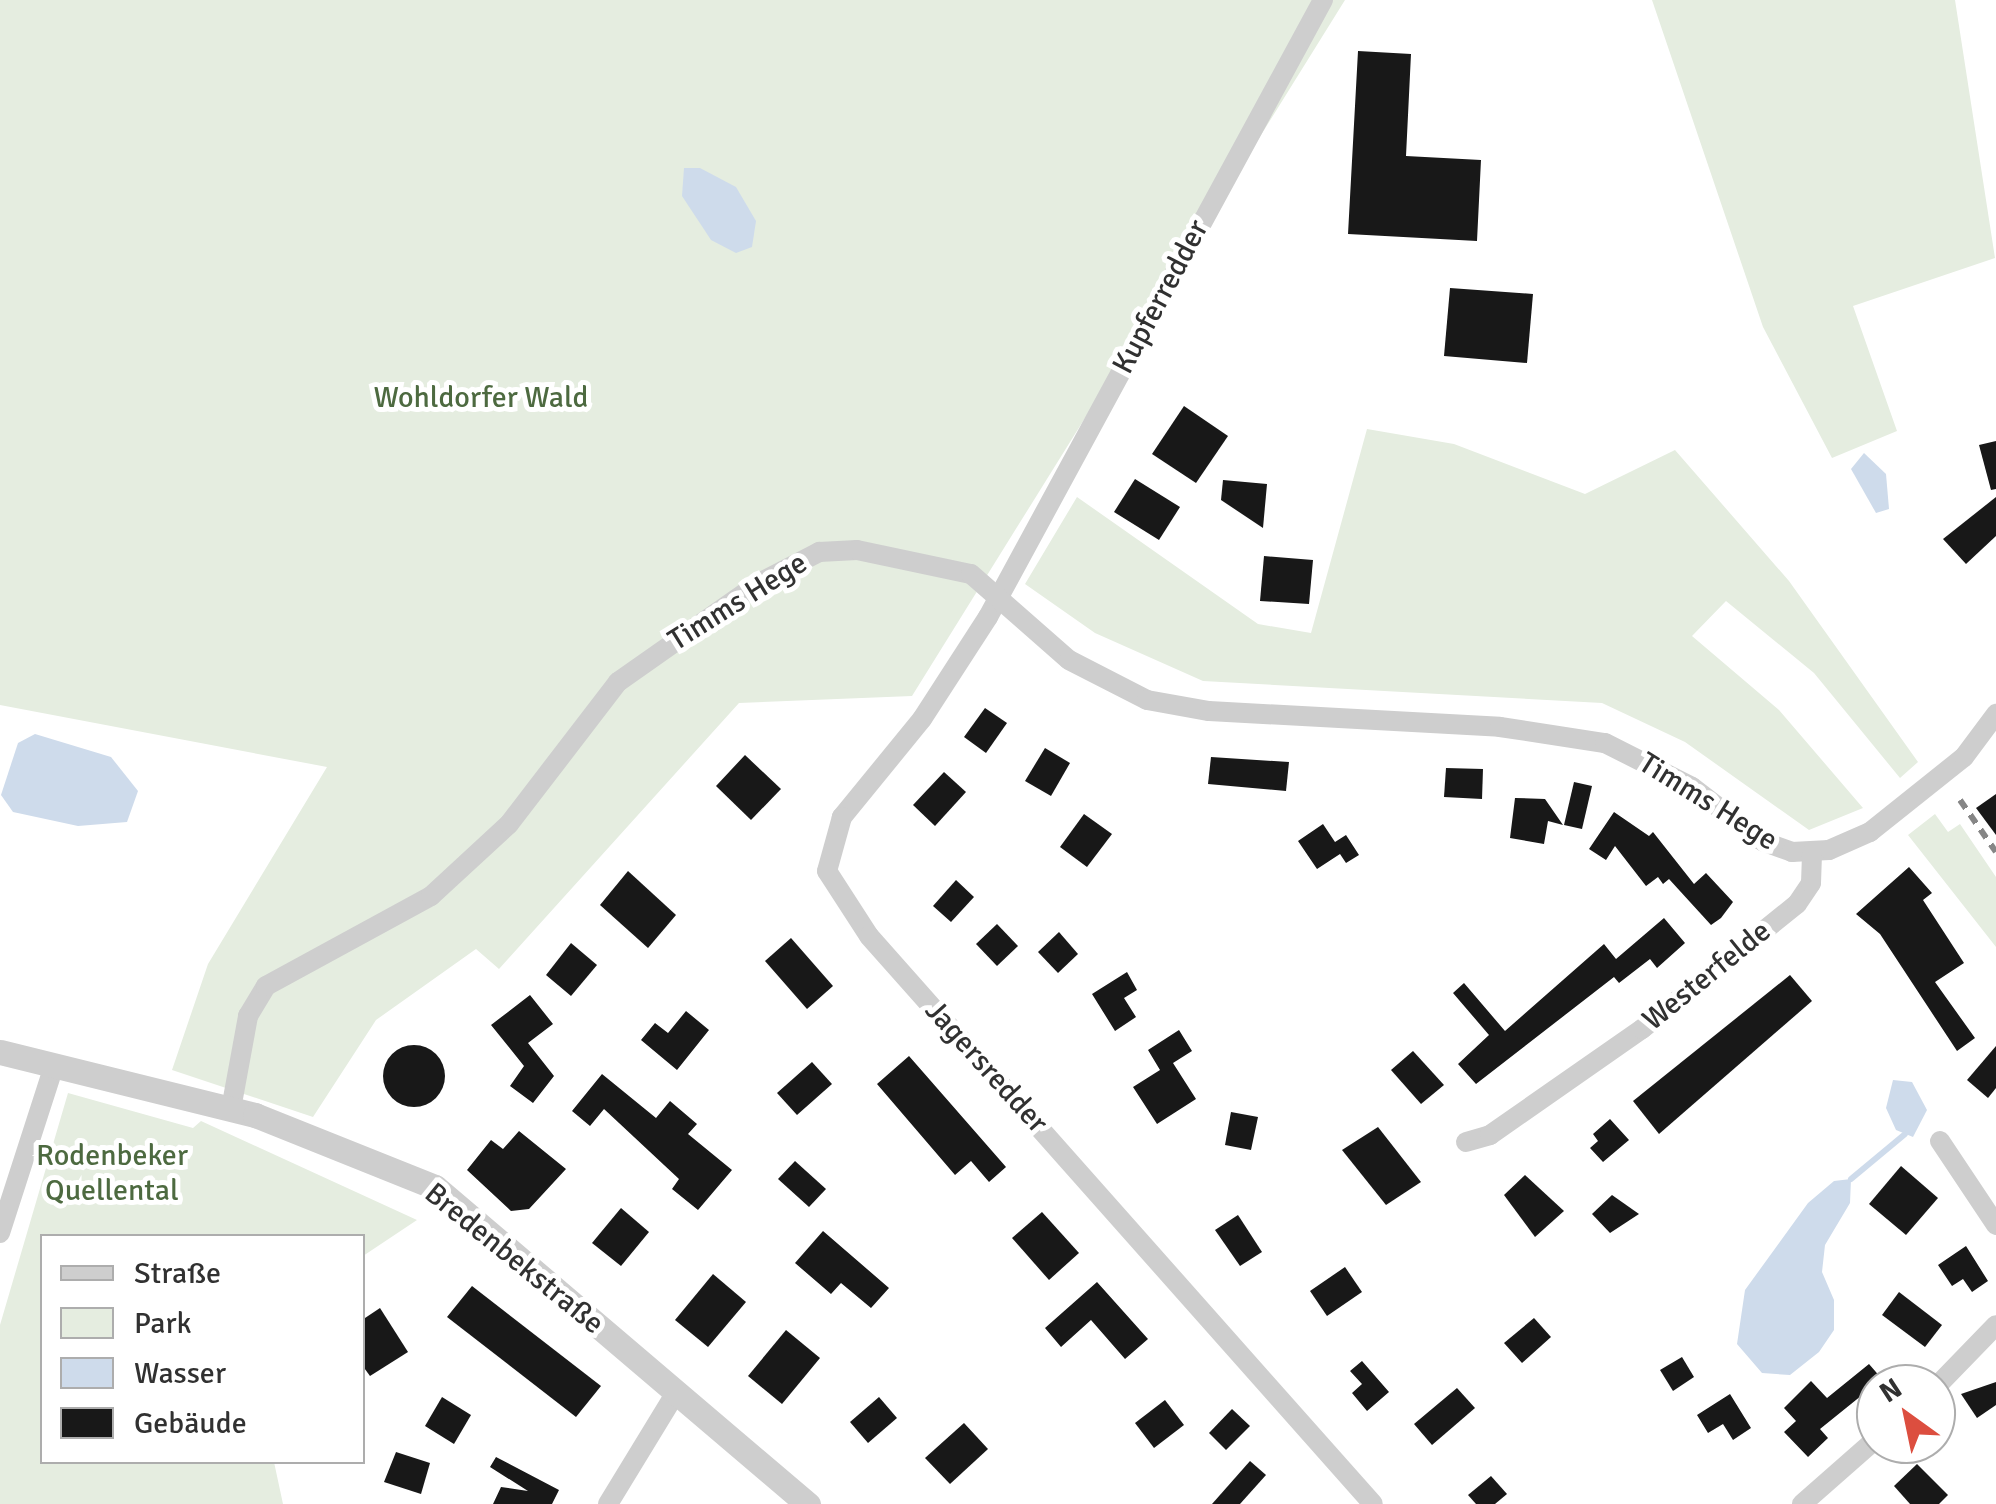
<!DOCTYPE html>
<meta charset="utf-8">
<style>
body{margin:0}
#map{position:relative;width:1996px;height:1504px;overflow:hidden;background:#fff;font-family:Signika,sans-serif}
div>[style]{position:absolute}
.green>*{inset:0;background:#e5ede0}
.water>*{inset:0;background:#cedbeb}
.stream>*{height:6px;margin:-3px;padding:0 3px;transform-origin:3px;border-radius:3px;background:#cedbeb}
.building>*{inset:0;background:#181818}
.round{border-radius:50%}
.minor>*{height:20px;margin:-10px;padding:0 10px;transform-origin:10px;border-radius:10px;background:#cecece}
.tertiary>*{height:25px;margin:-12.5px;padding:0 12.5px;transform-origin:12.5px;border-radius:12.5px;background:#cecece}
.rail>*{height:6px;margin-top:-3px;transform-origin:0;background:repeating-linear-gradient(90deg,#868686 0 10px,transparent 0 18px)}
span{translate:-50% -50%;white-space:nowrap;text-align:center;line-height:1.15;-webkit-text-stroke:10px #fff;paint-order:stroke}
.street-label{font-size:30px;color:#313131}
.park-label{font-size:30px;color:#4d6a40}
.legend{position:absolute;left:40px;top:1234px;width:325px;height:230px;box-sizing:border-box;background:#fff;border:2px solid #adadad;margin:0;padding:12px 18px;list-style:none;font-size:30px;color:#313131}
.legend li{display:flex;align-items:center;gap:20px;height:50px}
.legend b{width:50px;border:2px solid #adadad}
.north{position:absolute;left:1856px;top:1364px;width:100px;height:100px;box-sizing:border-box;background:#fff;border:2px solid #adadad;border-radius:50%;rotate:327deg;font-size:28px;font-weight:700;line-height:40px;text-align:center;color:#313131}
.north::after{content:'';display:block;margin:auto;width:35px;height:45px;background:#dc4e3f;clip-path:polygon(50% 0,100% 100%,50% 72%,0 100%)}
</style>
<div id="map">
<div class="green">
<i style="clip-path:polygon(0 0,1345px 0,912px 696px,739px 703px,499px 969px,476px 949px,376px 1020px,313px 1117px,172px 1070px,208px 964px,327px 767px,0 705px)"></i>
<i style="clip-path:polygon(1652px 0,1955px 0,1995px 258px,1853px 306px,1897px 431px,1832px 458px,1763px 327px)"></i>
<i style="clip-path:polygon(1367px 429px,1454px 444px,1585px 494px,1675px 450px,1789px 581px,1918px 762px,1900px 778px,1814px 673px,1726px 601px,1692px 636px,1779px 710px,1863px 808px,1809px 830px,1685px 742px,1602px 703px,1203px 681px,1095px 633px,1025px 584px,1077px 497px,1258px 624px,1311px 633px)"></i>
<i style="clip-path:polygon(1935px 814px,1948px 832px,1960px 824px,1996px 877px,1996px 947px,1908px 835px)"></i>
<i style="clip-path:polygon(68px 1093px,193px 1128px,201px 1121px,417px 1220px,363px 1256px,362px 1236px,42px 1236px,42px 1462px,274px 1462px,283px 1504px,0 1504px,0 1325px)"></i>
</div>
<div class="water">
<i style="clip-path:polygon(684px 168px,700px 168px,736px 187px,756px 221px,752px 247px,736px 253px,711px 240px,682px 196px)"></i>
<i style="clip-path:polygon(1864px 453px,1886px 474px,1889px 509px,1876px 513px,1851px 469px)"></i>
<i style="clip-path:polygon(35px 734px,111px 757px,138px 791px,127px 822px,78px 826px,13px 812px,1px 795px,18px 743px)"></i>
<i style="clip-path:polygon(1893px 1080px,1912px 1082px,1927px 1110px,1913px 1137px,1896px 1130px,1886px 1108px)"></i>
<i style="clip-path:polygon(1851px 1179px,1850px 1203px,1825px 1245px,1822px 1272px,1834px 1300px,1834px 1330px,1819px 1352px,1790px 1375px,1762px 1373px,1737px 1344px,1745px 1290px,1808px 1203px,1834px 1181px)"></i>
</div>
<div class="stream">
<i style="left:1851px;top:1179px;width:70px;rotate:-39.8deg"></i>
</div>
<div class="building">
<i style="clip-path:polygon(1358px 51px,1411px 54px,1406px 156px,1481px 160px,1477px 241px,1348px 234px)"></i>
<i style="clip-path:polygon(1450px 288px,1533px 294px,1527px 363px,1444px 356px)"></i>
<i style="clip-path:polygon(1184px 406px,1228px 436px,1196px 483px,1152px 454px)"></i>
<i style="clip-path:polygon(1996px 441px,1996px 489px,1991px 490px,1979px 445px)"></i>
<i style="clip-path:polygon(1135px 479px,1180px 507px,1159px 540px,1114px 512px)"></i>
<i style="clip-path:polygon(1223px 480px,1267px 484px,1263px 528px,1221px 500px)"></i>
<i style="clip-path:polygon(1996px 497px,1996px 536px,1966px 564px,1943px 539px)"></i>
<i style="clip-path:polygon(1264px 556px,1313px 560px,1309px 604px,1260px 601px)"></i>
<i style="clip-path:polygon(985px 708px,1007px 723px,986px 753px,964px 737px)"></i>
<i style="clip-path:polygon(1045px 748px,1070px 763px,1051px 796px,1025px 781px)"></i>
<i style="clip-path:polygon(745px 755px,781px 789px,751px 820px,716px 786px)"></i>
<i style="clip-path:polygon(1211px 757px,1289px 762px,1286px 791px,1208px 784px)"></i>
<i style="clip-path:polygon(1446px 768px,1483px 769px,1482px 799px,1444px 797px)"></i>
<i style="clip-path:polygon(944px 772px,966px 792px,935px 826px,913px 805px)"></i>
<i style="clip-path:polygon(1574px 782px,1592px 786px,1582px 829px,1564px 825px)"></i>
<i style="clip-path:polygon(1996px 794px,1996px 835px,1976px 808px)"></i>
<i style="clip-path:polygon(1515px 798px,1545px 799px,1563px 825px,1548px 821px,1544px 844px,1510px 838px)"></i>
<i style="clip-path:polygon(1614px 812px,1649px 836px,1653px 832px,1694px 884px,1706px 873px,1733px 902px,1721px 918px,1711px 925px,1669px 879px,1663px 884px,1658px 877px,1646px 886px,1615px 846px,1606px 860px,1589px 849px)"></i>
<i style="clip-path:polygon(1084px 814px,1112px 834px,1087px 867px,1060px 847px)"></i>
<i style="clip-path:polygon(1323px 824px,1335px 842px,1346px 835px,1359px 855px,1346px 863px,1340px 854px,1317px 869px,1298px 841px)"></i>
<i style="clip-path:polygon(1909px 867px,1932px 893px,1923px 900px,1964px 963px,1935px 982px,1975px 1038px,1957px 1051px,1880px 934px,1856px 914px)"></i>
<i style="clip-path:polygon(628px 871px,676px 915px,648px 948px,600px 905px)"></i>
<i style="clip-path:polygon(956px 880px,974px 897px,951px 922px,933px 906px)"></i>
<i style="clip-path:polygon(1664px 918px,1685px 943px,1657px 968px,1650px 959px,1619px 983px,1614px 977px,1476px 1084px,1458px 1064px,1489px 1035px,1453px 993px,1464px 983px,1505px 1031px,1604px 944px,1616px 959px)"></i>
<i style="clip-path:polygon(997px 924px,1018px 946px,997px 966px,976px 944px)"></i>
<i style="clip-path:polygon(1059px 932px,1078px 954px,1058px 973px,1038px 952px)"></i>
<i style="clip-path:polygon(791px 938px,833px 986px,807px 1009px,765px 961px)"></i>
<i style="clip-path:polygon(571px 943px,597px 965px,571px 996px,546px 975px)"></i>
<i style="clip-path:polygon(1127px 972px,1137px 990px,1124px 998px,1136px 1017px,1115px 1031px,1092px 994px)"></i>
<i style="clip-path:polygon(1790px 975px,1812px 1001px,1659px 1134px,1633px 1101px)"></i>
<i style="clip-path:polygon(530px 995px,553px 1024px,528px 1043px,554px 1076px,533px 1103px,510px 1086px,524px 1066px,491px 1025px)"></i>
<i style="clip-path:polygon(686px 1011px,709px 1030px,677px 1070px,641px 1040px,655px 1023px,668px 1033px)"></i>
<i style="clip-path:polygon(1179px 1030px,1192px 1051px,1173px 1063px,1196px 1099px,1157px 1124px,1133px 1087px,1160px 1070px,1148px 1050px)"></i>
<i class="round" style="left:383px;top:1045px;width:62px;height:62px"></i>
<i style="clip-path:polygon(1996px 1046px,1996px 1088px,1988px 1098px,1967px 1080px)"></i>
<i style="clip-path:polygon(1413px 1051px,1444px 1085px,1421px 1104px,1391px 1070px)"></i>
<i style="clip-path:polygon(909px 1056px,1006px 1167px,989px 1182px,971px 1161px,955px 1175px,877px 1084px)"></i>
<i style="clip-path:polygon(812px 1062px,832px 1084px,797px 1115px,777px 1093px)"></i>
<i style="clip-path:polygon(602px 1074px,656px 1118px,670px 1101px,697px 1124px,688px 1134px,732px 1170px,698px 1210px,672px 1189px,679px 1179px,604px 1109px,590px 1126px,572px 1111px)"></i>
<i style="clip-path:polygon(1231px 1112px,1258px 1117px,1251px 1150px,1225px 1145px)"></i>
<i style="clip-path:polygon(1610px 1119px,1629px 1140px,1603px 1162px,1590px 1148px,1598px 1141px,1593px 1134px)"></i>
<i style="clip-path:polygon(1378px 1127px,1421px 1182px,1386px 1205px,1342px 1150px)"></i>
<i style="clip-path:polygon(519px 1131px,566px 1169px,529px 1209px,511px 1211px,467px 1170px,491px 1140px,503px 1149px)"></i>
<i style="clip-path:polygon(795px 1161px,826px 1189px,809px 1207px,778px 1179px)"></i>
<i style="clip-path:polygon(1901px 1166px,1938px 1198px,1906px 1235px,1869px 1204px)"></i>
<i style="clip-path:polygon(1525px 1175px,1564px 1211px,1535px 1237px,1504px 1195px)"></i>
<i style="clip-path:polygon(1612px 1195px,1639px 1214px,1610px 1233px,1592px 1214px)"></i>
<i style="clip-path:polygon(621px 1208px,649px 1232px,621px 1266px,592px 1243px)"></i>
<i style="clip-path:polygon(1042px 1212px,1079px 1253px,1049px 1280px,1012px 1238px)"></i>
<i style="clip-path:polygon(1238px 1215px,1262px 1252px,1240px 1266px,1215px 1230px)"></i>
<i style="clip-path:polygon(823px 1231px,889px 1288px,871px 1308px,841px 1283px,831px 1294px,795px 1263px)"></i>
<i style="clip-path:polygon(1966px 1246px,1988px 1281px,1972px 1292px,1963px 1279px,1952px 1286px,1938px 1265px)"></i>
<i style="clip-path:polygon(1345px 1267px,1362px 1292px,1327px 1316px,1310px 1291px)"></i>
<i style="clip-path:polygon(713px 1274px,746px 1302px,708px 1347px,675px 1320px)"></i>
<i style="clip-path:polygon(1097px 1282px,1148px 1339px,1125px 1359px,1091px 1320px,1061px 1347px,1045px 1328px)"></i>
<i style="clip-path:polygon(472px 1286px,601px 1386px,576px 1417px,447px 1317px)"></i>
<i style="clip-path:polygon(1899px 1292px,1942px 1325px,1925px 1347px,1882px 1315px)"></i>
<i style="clip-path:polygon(380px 1308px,408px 1352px,370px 1376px,362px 1365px,362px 1320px)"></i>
<i style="clip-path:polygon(1534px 1318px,1551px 1337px,1522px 1363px,1504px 1343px)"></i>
<i style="clip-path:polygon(786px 1330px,820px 1358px,782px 1404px,748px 1376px)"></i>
<i style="clip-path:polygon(1682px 1357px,1694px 1377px,1673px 1391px,1660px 1370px)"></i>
<i style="clip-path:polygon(1362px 1361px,1389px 1392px,1367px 1411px,1352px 1393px,1362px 1384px,1350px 1371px)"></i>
<i style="clip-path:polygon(1869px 1364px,1882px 1379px,1820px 1429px,1828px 1438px,1808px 1457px,1784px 1432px,1796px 1421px,1784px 1408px,1811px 1381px,1827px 1398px)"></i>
<i style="clip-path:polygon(1996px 1382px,1996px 1405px,1977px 1418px,1961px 1394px)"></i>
<i style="clip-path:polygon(1457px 1388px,1475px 1408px,1432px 1445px,1414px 1424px)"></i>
<i style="clip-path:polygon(1730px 1394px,1751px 1428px,1733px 1440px,1723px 1424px,1708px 1433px,1697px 1415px)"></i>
<i style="clip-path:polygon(442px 1397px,471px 1415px,454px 1444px,425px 1426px)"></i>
<i style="clip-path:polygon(879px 1397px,897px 1418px,868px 1443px,850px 1422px)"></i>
<i style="clip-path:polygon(1165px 1400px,1184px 1425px,1154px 1448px,1135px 1423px)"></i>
<i style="clip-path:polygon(1232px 1409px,1250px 1426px,1226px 1450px,1209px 1433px)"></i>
<i style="clip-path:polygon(964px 1423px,988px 1449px,950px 1484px,925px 1458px)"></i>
<i style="clip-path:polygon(396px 1452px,430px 1463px,421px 1494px,384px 1482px)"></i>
<i style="clip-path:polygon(496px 1457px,559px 1490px,552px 1504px,493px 1504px,501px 1487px,528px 1491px,490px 1467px)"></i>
<i style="clip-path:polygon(1250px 1461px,1266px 1475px,1240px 1504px,1212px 1504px)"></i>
<i style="clip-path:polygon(1917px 1464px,1948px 1495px,1939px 1504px,1910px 1504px,1894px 1486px)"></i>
<i style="clip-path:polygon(1491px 1476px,1507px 1494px,1495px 1504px,1476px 1504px,1468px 1495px)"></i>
</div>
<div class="minor">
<i style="left:1323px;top:0;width:702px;rotate:118.5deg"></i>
<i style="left:988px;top:617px;width:121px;rotate:122.9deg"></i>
<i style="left:922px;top:719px;width:127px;rotate:129.2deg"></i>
<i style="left:842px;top:817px;width:56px;rotate:105.5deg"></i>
<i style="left:827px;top:871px;width:77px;rotate:57.1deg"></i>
<i style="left:869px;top:936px;width:759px;rotate:48.42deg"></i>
<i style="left:231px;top:1109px;width:95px;rotate:-79.6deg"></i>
<i style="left:248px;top:1016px;width:35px;rotate:-59deg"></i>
<i style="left:266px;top:986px;width:188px;rotate:-28.6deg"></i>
<i style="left:431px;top:896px;width:106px;rotate:-42.7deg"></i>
<i style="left:509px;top:824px;width:179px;rotate:-52.5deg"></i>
<i style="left:618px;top:682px;width:172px;rotate:-35.1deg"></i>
<i style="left:759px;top:583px;width:68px;rotate:-27.3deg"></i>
<i style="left:819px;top:552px;width:38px;rotate:-3deg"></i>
<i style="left:857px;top:550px;width:116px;rotate:11.9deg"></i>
<i style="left:971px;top:574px;width:130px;rotate:41.3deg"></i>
<i style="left:1069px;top:660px;width:88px;rotate:27.1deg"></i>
<i style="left:1147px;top:700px;width:63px;rotate:10.1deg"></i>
<i style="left:1209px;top:711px;width:291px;rotate:3.1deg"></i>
<i style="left:1500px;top:727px;width:106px;rotate:8.7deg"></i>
<i style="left:1605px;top:743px;width:97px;rotate:26.8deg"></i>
<i style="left:1692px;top:787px;width:88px;rotate:37.6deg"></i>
<i style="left:1762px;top:841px;width:32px;rotate:20deg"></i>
<i style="left:1792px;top:852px;width:37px;rotate:-3deg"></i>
<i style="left:1829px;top:850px;width:45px;rotate:-23.7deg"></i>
<i style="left:1870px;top:832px;width:120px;rotate:-38.6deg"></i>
<i style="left:1964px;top:757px;width:54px;rotate:-53.3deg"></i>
<i style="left:1940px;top:1141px;width:101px;rotate:56.3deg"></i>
<i style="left:1466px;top:1142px;width:25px;rotate:-16deg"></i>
<i style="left:1490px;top:1135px;width:185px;rotate:-34.9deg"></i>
<i style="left:1642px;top:1029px;width:199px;rotate:-38.9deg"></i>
<i style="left:1797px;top:904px;width:25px;rotate:-56deg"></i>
<i style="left:1811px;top:883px;width:30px;rotate:-88deg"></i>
<i style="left:0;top:1233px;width:176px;rotate:-72.1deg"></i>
<i style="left:1936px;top:1387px;width:86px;rotate:-45.9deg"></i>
<i style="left:608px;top:1504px;width:132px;rotate:-58.6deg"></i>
<i style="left:1802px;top:1504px;width:98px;rotate:-41.3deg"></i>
</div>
<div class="tertiary">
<i style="left:0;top:1052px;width:263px;rotate:13.9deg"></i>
<i style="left:255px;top:1115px;width:194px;rotate:21.8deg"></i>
<i style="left:435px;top:1187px;width:490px;rotate:40.4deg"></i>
</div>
<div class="rail">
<i style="left:1960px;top:800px;width:63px;rotate:55.3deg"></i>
</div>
<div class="street-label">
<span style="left:1161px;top:297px;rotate:-62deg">Kupferredder</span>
<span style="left:738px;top:602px;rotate:-32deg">Timms Hege</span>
<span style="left:1708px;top:802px;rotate:32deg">Timms Hege</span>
<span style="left:1707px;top:976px;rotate:-39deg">Westerfelde</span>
<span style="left:986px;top:1067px;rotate:48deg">Jagersredder</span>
<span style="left:514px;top:1259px;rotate:39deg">Bredenbekstraße</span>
</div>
<div class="park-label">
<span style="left:481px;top:398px">Wohldorfer Wald</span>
<span style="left:112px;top:1173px">Rodenbeker<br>Quellental</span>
</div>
<ul class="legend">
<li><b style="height:12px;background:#cecece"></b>Straße</li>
<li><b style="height:28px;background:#e5ede0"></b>Park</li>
<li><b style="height:28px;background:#cedbeb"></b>Wasser</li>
<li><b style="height:28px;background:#181818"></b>Gebäude</li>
</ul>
<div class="north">N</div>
</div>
